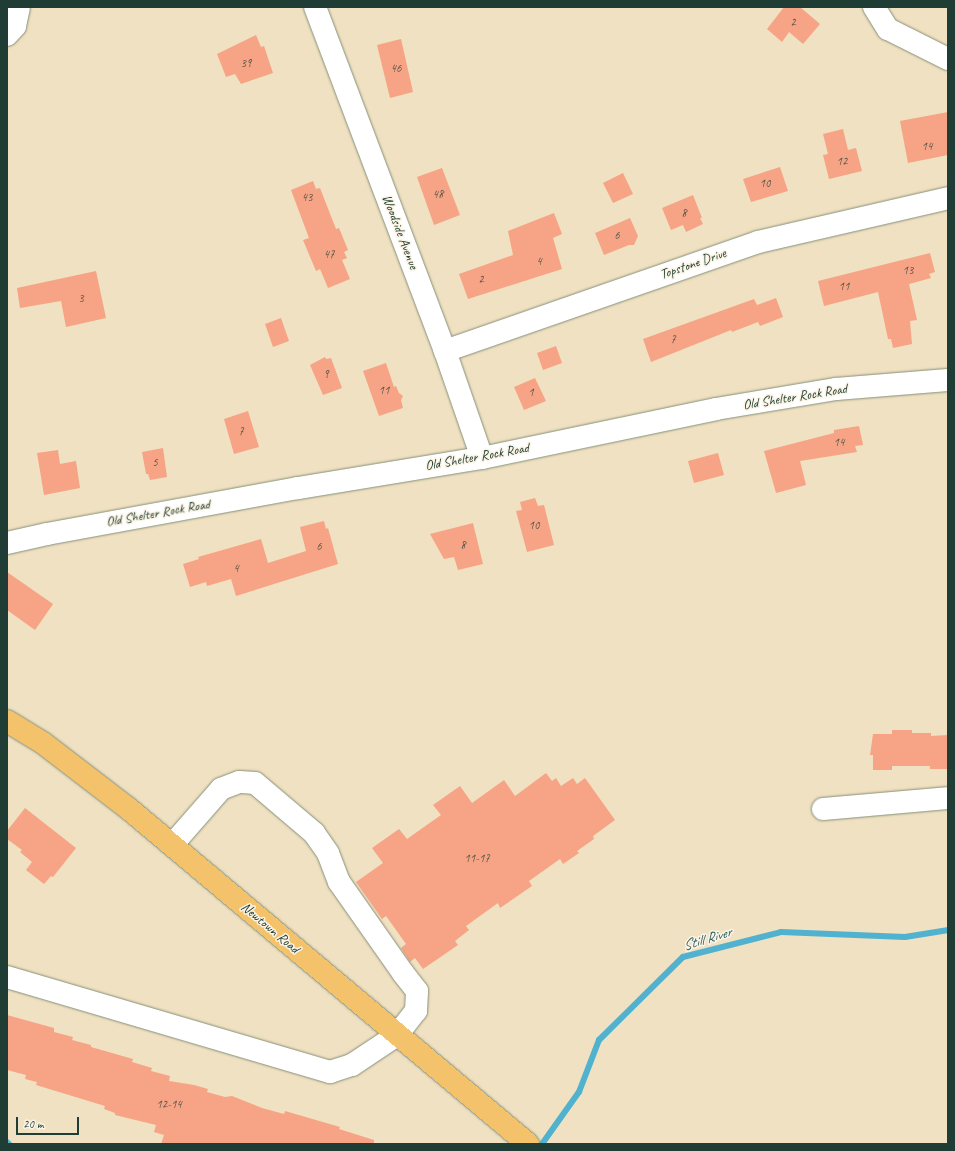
<!DOCTYPE html>
<style>
body{margin:0}
#map{position:relative;width:955px;height:1151px;overflow:hidden;background:#efe1c1;font-family:Caveat,sans-serif}
div>[style]{position:absolute}
.stream>*{height:6px;margin:-3px;padding:0 3px;transform-origin:3px;border-radius:3px;background:#50b2ce}
.building>*{inset:0;background:#f6a485}
.roads{filter:drop-shadow(0 0 1px #878f7a) drop-shadow(0 0 1px #878f7a)}
.minor>*{height:22px;margin:-11px;padding:0 11px;transform-origin:11px;border-radius:11px;background:#fff}
.major>*{height:22px;margin:-11px;padding:0 11px;transform-origin:11px;border-radius:11px;background:#f3c26a}
span{translate:-50% -50%;white-space:nowrap;text-align:center;line-height:1.15;-webkit-text-stroke:3px #fcf5e5;paint-order:stroke}
.number-label{font-size:12px;color:#555748}
.number-label span{-webkit-text-stroke-width:0}
.street-label{font-size:14px;color:#1f3d34}
.water-label{font-size:15px;color:#2e6062;font-style:italic}
.frame{position:absolute;inset:0;border:8px solid #1f3d34;pointer-events:none}
.scale{position:absolute;left:16px;top:1117px;width:63px;height:18px;box-sizing:border-box;border:2px solid #1f3d34;border-top:0;padding-left:5px;font-size:12px;line-height:14px;white-space:nowrap;color:#1f3d34;-webkit-text-stroke:3px #fcf5e5;paint-order:stroke}
</style>
<div id="map">
<div class="stream">
<i style="left:7px;top:1142px;width:3px;rotate:45deg"></i>
<i style="left:542px;top:1144px;width:64px;rotate:-54.6deg"></i>
<i style="left:579px;top:1092px;width:56px;rotate:-69deg"></i>
<i style="left:599px;top:1040px;width:118px;rotate:-44.7deg"></i>
<i style="left:683px;top:957px;width:101px;rotate:-14.3deg"></i>
<i style="left:781px;top:932px;width:124px;rotate:2.3deg"></i>
<i style="left:905px;top:937px;width:44px;rotate:-9.2deg"></i>
</div>
<div class="building">
<i style="clip-path:polygon(784px 7px,800px 7px,820px 24px,803px 44px,789px 32px,782px 42px,767px 29px)"></i>
<i style="clip-path:polygon(256px 35px,261px 47px,264px 46px,273px 73px,241px 84px,235px 74px,226px 77px,217px 54px)"></i>
<i style="clip-path:polygon(401px 39px,413px 92px,390px 98px,377px 45px)"></i>
<i style="clip-path:polygon(948px 112px,948px 155px,908px 163px,900px 121px)"></i>
<i style="clip-path:polygon(843px 129px,848px 150px,856px 148px,862px 171px,829px 179px,823px 155px,828px 154px,823px 134px)"></i>
<i style="clip-path:polygon(780px 167px,788px 191px,751px 202px,743px 179px)"></i>
<i style="clip-path:polygon(442px 168px,460px 215px,434px 225px,417px 177px)"></i>
<i style="clip-path:polygon(623px 173px,633px 194px,613px 203px,603px 183px)"></i>
<i style="clip-path:polygon(313px 181px,316px 189px,320px 188px,336px 229px,339px 228px,348px 250px,344px 252px,347px 258px,342px 260px,350px 279px,328px 288px,320px 269px,316px 271px,303px 240px,309px 238px,291px 190px)"></i>
<i style="clip-path:polygon(693px 195px,702px 218px,700px 218px,703px 224px,686px 232px,683px 225px,671px 230px,662px 208px)"></i>
<i style="clip-path:polygon(554px 213px,562px 234px,553px 238px,562px 269px,468px 299px,459px 274px,513px 255px,508px 231px)"></i>
<i style="clip-path:polygon(630px 218px,638px 236px,634px 245px,629px 245px,604px 255px,595px 233px)"></i>
<i style="clip-path:polygon(930px 253px,935px 272px,929px 274px,931px 278px,909px 284px,917px 320px,910px 321px,912px 344px,893px 348px,891px 339px,888px 339px,878px 292px,824px 306px,818px 281px)"></i>
<i style="clip-path:polygon(96px 271px,106px 318px,66px 327px,61px 301px,20px 308px,17px 288px)"></i>
<i style="clip-path:polygon(776px 298px,783px 317px,760px 326px,758px 322px,732px 332px,731px 330px,651px 362px,643px 339px,754px 299px,757px 305px)"></i>
<i style="clip-path:polygon(281px 318px,289px 341px,273px 347px,265px 324px)"></i>
<i style="clip-path:polygon(556px 346px,562px 363px,543px 370px,537px 353px)"></i>
<i style="clip-path:polygon(325px 357px,326px 359px,331px 358px,342px 388px,323px 395px,310px 365px)"></i>
<i style="clip-path:polygon(386px 363px,394px 387px,396px 386px,399px 393px,403px 396px,401px 400px,403px 408px,379px 416px,363px 371px)"></i>
<i style="clip-path:polygon(535px 378px,546px 401px,524px 410px,514px 387px)"></i>
<i style="clip-path:polygon(248px 411px,259px 447px,234px 454px,224px 419px)"></i>
<i style="clip-path:polygon(859px 426px,863px 445px,855px 446px,857px 452px,800px 461px,806px 485px,776px 493px,764px 451px,834px 433px,834px 430px)"></i>
<i style="clip-path:polygon(163px 448px,167px 477px,150px 480px,148px 474px,146px 474px,142px 452px)"></i>
<i style="clip-path:polygon(58px 450px,60px 464px,76px 461px,80px 488px,44px 495px,37px 453px)"></i>
<i style="clip-path:polygon(718px 453px,724px 475px,694px 483px,688px 461px)"></i>
<i style="clip-path:polygon(535px 498px,538px 506px,544px 505px,554px 545px,527px 552px,516px 511px,522px 510px,520px 502px)"></i>
<i style="clip-path:polygon(324px 521px,326px 529px,328px 528px,338px 564px,236px 596px,231px 579px,207px 586px,206px 582px,190px 587px,183px 564px,199px 559px,198px 557px,261px 539px,268px 563px,306px 551px,300px 527px)"></i>
<i style="clip-path:polygon(473px 523px,483px 564px,458px 570px,454px 557px,444px 559px,430px 534px)"></i>
<i style="clip-path:polygon(7px 572px,53px 604px,35px 630px,7px 610px)"></i>
<i style="clip-path:polygon(892px 730px,912px 730px,912px 733px,931px 733px,931px 736px,948px 735px,948px 769px,930px 769px,930px 766px,892px 766px,892px 770px,873px 770px,873px 755px,870px 755px,873px 734px,892px 734px)"></i>
<i style="clip-path:polygon(546px 773px,552px 781px,556px 778px,561px 786px,573px 778px,577px 784px,585px 778px,615px 820px,593px 836px,594px 839px,577px 851px,579px 853px,563px 864px,560px 859px,529px 881px,532px 886px,500px 908px,498px 903px,466px 926px,469px 930px,455px 941px,458px 945px,423px 969px,415px 958px,410px 962px,401px 948px,406px 944px,386px 916px,382px 919px,356px 882px,383px 863px,372px 848px,399px 829px,407px 839px,441px 815px,433px 805px,460px 786px,472px 803px,504px 780px,515px 796px)"></i>
<i style="clip-path:polygon(25px 808px,76px 848px,53px 877px,51px 876px,44px 884px,26px 870px,32px 862px,20px 852px,22px 850px,7px 839px,7px 831px)"></i>
<i style="clip-path:polygon(7px 1015px,54px 1028px,54px 1032px,73px 1037px,72px 1040px,91px 1045px,91px 1047px,133px 1059px,132px 1062px,152px 1068px,151px 1071px,170px 1076px,169px 1081px,194px 1085px,208px 1089px,207px 1092px,225px 1097px,232px 1096px,262px 1108px,284px 1114px,285px 1111px,340px 1127px,339px 1129px,374px 1140px,374px 1144px,161px 1144px,164px 1135px,154px 1132px,156px 1125px,115px 1115px,115px 1113px,104px 1109px,105px 1106px,36px 1085px,37px 1082px,25px 1079px,26px 1075px,7px 1070px)"></i>
</div>
<div class="roads">
<div class="minor">
<i style="left:315px;top:7px;width:368px;rotate:69.3deg"></i>
<i style="left:445px;top:351px;width:113px;rotate:70.9deg"></i>
<i style="left:874px;top:7px;width:26px;rotate:58deg"></i>
<i style="left:888px;top:29px;width:67px;rotate:26.6deg"></i>
<i style="left:7px;top:35px;width:12px;rotate:-48deg"></i>
<i style="left:15px;top:26px;width:19px;rotate:-78deg"></i>
<i style="left:445px;top:351px;width:331px;rotate:-19.2deg"></i>
<i style="left:758px;top:242px;width:195px;rotate:-13deg"></i>
<i style="left:7px;top:543px;width:41px;rotate:-12.7deg"></i>
<i style="left:47px;top:534px;width:255px;rotate:-10.4deg"></i>
<i style="left:298px;top:488px;width:186px;rotate:-9.3deg"></i>
<i style="left:482px;top:458px;width:239px;rotate:-11.8deg"></i>
<i style="left:716px;top:409px;width:122px;rotate:-9.5deg"></i>
<i style="left:836px;top:389px;width:112px;rotate:-4.6deg"></i>
<i style="left:823px;top:809px;width:125px;rotate:-5deg"></i>
<i style="left:7px;top:977px;width:337px;rotate:16.4deg"></i>
<i style="left:330px;top:1072px;width:23px;rotate:-18deg"></i>
<i style="left:352px;top:1065px;width:54px;rotate:-33.7deg"></i>
<i style="left:397px;top:1035px;width:31px;rotate:-52deg"></i>
<i style="left:416px;top:1011px;width:20px;rotate:-87deg"></i>
<i style="left:417px;top:991px;width:23px;rotate:-128deg"></i>
<i style="left:403px;top:973px;width:111px;rotate:-125.1deg"></i>
<i style="left:339px;top:882px;width:31px;rotate:-111deg"></i>
<i style="left:328px;top:853px;width:24px;rotate:-125deg"></i>
<i style="left:314px;top:833px;width:77px;rotate:-139.7deg"></i>
<i style="left:255px;top:783px;width:16px;rotate:-176deg"></i>
<i style="left:239px;top:782px;width:19px;rotate:159deg"></i>
<i style="left:221px;top:789px;width:74px;rotate:131.2deg"></i>
</div>
<div class="major">
<i style="left:7px;top:721px;width:42px;rotate:31.4deg"></i>
<i style="left:43px;top:743px;width:108px;rotate:37.5deg"></i>
<i style="left:129px;top:809px;width:521px;rotate:40.02deg"></i>
</div>
</div>
<div class="number-label">
<span style="left:793px;top:23px">2</span>
<span style="left:246px;top:64px">39</span>
<span style="left:396px;top:69px">46</span>
<span style="left:927px;top:147px">14</span>
<span style="left:842px;top:162px">12</span>
<span style="left:765px;top:184px">10</span>
<span style="left:438px;top:195px">48</span>
<span style="left:307px;top:198px">43</span>
<span style="left:684px;top:214px">8</span>
<span style="left:617px;top:236px">6</span>
<span style="left:329px;top:255px">47</span>
<span style="left:539px;top:262px">4</span>
<span style="left:908px;top:271px">13</span>
<span style="left:481px;top:280px">2</span>
<span style="left:844px;top:287px">11</span>
<span style="left:81px;top:299px">3</span>
<span style="left:673px;top:340px">7</span>
<span style="left:326px;top:375px">9</span>
<span style="left:384px;top:391px">11</span>
<span style="left:531px;top:393px">1</span>
<span style="left:241px;top:432px">7</span>
<span style="left:839px;top:443px">14</span>
<span style="left:155px;top:463px">5</span>
<span style="left:534px;top:526px">10</span>
<span style="left:463px;top:546px">8</span>
<span style="left:319px;top:547px">6</span>
<span style="left:236px;top:569px">4</span>
<span style="left:477px;top:859px">11-17</span>
<span style="left:169px;top:1105px">12-14</span>
</div>
<div class="street-label">
<span style="left:400px;top:232px;rotate:69deg">Woodside Avenue</span>
<span style="left:693px;top:264px;rotate:-19deg">Topstone Drive</span>
<span style="left:795px;top:397px;rotate:-9deg">Old Shelter Rock Road</span>
<span style="left:477px;top:457px;rotate:-10deg">Old Shelter Rock Road</span>
<span style="left:158px;top:513px;rotate:-10deg">Old Shelter Rock Road</span>
<span style="left:270px;top:928px;rotate:40deg">Newtown Road</span>
</div>
<div class="water-label">
<span style="left:707px;top:939px;rotate:-17deg">Still River</span>
</div>
<div class="frame"></div>
<div class="scale">20 m</div>
</div>
